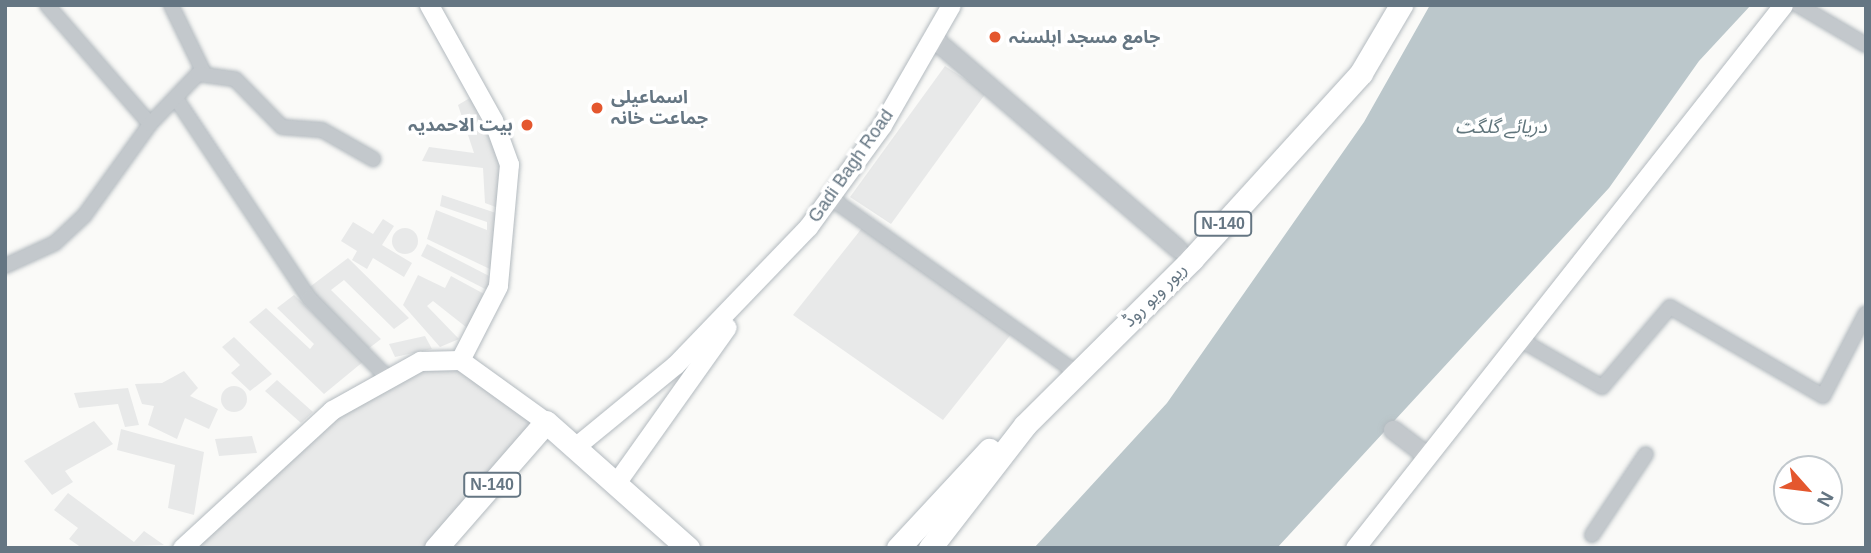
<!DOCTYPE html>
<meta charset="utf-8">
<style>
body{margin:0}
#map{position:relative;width:1871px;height:553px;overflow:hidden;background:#fafaf8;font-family:Arial,"Noto Sans Arabic",sans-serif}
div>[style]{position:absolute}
.built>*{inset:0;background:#e8e9e9}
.round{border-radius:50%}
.water>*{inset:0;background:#bbc7cb}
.roads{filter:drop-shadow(0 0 2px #b3babf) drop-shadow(0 0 2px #b3babf)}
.minor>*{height:14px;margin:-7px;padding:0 7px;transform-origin:7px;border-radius:7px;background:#c3c8cc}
.tertiary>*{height:18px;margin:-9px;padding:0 9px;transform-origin:9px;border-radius:9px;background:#c3c8cc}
.secondary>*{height:19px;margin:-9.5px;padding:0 9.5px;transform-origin:9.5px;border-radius:9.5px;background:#fff}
.trunk>*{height:23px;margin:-11.5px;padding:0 11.5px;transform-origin:11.5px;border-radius:11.5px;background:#fff}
.dots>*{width:19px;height:19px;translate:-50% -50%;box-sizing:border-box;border:4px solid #fff;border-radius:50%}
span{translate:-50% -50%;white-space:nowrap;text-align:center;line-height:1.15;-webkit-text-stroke:7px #fff;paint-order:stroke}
.shield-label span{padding:2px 5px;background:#fff;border:2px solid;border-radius:5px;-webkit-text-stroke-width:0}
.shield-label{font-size:16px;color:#657683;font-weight:700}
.poi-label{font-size:18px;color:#657683;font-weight:700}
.left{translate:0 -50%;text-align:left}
.right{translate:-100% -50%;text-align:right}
.street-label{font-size:18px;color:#657683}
.water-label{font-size:19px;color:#60757c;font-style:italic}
.frame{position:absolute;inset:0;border:7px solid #657683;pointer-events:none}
.north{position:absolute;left:1773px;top:455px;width:70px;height:70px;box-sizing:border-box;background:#fff;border:2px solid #c1c8cd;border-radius:50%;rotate:118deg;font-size:19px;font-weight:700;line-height:28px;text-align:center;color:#657683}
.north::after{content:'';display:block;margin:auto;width:24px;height:32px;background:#e4572e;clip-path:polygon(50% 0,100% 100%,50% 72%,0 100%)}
</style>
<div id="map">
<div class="built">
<i style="clip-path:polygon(945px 66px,986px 93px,891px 224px,850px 197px)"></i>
<i style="clip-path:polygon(473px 96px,500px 161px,501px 209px,485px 203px,483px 168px,422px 161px,429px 147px,474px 153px,458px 105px)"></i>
<i style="clip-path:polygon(442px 195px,505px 216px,494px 271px,427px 239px,436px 210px,487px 230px,487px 222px,440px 206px)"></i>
<i style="clip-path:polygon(383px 219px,394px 226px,382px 245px,412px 263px,404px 277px,373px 258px,367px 269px,352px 260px,357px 251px,341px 241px,353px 222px,373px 234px)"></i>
<i style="clip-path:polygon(866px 223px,1016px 328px,943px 420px,793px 315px)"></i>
<i class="round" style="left:392px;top:228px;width:26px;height:26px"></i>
<i style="clip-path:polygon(427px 244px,495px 279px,489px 291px,421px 256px)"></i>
<i style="clip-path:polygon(348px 258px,409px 318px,394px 329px,344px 280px,331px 290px,381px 339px,368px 349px,307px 289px)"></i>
<i style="clip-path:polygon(418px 275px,445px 288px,451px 276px,486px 295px,471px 331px,433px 301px,427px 306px,459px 339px,440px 347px,403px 305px)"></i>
<i style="clip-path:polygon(294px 295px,364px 361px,324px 394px,249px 322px,266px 308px,310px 349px,314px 344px,277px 308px)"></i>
<i style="clip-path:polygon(425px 336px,432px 349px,395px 357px,389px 344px)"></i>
<i style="clip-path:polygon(234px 337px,272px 374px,250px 391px,231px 373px,240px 365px,222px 347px)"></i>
<i style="clip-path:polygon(437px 356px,546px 420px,436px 548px,182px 548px,347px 398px)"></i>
<i style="clip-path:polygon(184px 371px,198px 388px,190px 396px,218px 409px,209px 429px,185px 418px,177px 439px,148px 425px,154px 406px,142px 404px,135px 384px,162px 383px)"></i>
<i style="clip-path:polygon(277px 380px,313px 412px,301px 423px,265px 391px)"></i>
<i class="round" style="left:221px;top:386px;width:26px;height:26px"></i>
<i style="clip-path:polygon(128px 388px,139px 425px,125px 427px,118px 404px,79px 408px,74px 393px)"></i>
<i style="clip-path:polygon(94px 421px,113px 444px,65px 471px,73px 482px,52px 495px,24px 461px)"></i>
<i style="clip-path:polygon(121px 429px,204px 452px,194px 515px,168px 508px,175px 465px,117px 450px)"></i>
<i style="clip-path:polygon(252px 436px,257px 453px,219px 456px,215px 439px)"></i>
<i style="clip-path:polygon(68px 493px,134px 542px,144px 531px,164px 545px,82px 548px,69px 539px,78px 528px,54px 510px)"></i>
</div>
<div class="water">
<i style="clip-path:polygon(1430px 5px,1751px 5px,1699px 61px,1609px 188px,1277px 548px,1034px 548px,1167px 403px,1364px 122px)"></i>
</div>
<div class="roads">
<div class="minor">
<i style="left:47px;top:5px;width:157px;rotate:49.1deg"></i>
<i style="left:171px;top:5px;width:76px;rotate:64.1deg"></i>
<i style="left:1798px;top:5px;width:79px;rotate:30.5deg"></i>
<i style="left:177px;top:100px;width:238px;rotate:56.3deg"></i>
<i style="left:309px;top:298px;width:108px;rotate:45.4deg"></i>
<i style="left:832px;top:199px;width:304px;rotate:35.4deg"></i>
<i style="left:5px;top:266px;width:55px;rotate:-24.7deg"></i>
<i style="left:55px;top:243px;width:40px;rotate:-43deg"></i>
<i style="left:84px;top:216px;width:113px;rotate:-54.3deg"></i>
<i style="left:150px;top:124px;width:69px;rotate:-46.2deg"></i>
<i style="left:198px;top:74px;width:37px;rotate:8deg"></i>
<i style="left:235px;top:79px;width:67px;rotate:45.6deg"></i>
<i style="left:282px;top:127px;width:40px;rotate:4.3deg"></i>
<i style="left:322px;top:130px;width:59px;rotate:29.6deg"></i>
<i style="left:1519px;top:339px;width:96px;rotate:30deg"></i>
<i style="left:1602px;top:387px;width:105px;rotate:-49.6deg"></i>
<i style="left:1670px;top:307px;width:177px;rotate:30.2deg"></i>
<i style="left:1823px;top:396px;width:93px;rotate:-62.6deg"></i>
<i style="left:1592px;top:535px;width:97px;rotate:-56.3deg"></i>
</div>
<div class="tertiary">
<i style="left:934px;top:39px;width:322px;rotate:40.7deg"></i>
<i style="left:1393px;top:430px;width:41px;rotate:37.1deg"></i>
</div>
<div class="secondary">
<i style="left:429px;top:5px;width:132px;rotate:60.9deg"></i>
<i style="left:493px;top:120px;width:47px;rotate:70deg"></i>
<i style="left:509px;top:164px;width:122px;rotate:95.2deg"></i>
<i style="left:498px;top:286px;width:83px;rotate:117.2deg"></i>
<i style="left:575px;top:447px;width:129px;rotate:-39.4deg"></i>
<i style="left:675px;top:365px;width:192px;rotate:-46.1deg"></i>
<i style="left:808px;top:227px;width:126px;rotate:-54deg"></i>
<i style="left:882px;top:125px;width:138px;rotate:-60.1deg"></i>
<i style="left:616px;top:483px;width:191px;rotate:-54.6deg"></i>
<i style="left:182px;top:548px;width:204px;rotate:-42.6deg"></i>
<i style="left:332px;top:410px;width:101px;rotate:-29.1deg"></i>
<i style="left:420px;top:361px;width:40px;rotate:-1.4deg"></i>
<i style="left:460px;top:360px;width:106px;rotate:35.8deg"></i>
<i style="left:1355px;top:548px;width:691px;rotate:-51.75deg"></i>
</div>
<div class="trunk">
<i style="left:436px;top:548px;width:167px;rotate:-48.9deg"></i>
<i style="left:546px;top:422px;width:190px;rotate:41.6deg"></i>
<i style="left:898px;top:548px;width:134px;rotate:-47.1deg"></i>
<i style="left:930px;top:548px;width:155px;rotate:-52.3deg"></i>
<i style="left:1025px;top:425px;width:235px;rotate:-44.8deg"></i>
<i style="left:1192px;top:259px;width:251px;rotate:-47.7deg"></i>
<i style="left:1361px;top:73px;width:79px;rotate:-59.5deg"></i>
</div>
</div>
<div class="dots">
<i style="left:995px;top:37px;background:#e4572e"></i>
<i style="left:597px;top:108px;background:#e4572e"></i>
<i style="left:527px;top:125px;background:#e4572e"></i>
</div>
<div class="shield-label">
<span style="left:1223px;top:224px">N-140</span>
<span style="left:492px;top:485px">N-140</span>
</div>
<div class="poi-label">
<span class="left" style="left:1009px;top:37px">جامع مسجد اہلسنہ</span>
<span class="left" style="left:611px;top:108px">اسماعیلی<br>جماعت خانہ</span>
<span class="right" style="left:513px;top:125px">بیت الاحمدیہ</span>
</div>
<div class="street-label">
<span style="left:851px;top:166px;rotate:-55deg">Gadi Bagh Road</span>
<span style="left:1155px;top:295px;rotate:-45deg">ریور ویو روڈ</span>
</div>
<div class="water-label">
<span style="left:1501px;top:127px">دریائے گلگت</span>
</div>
<div class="frame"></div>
<div class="north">N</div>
</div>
